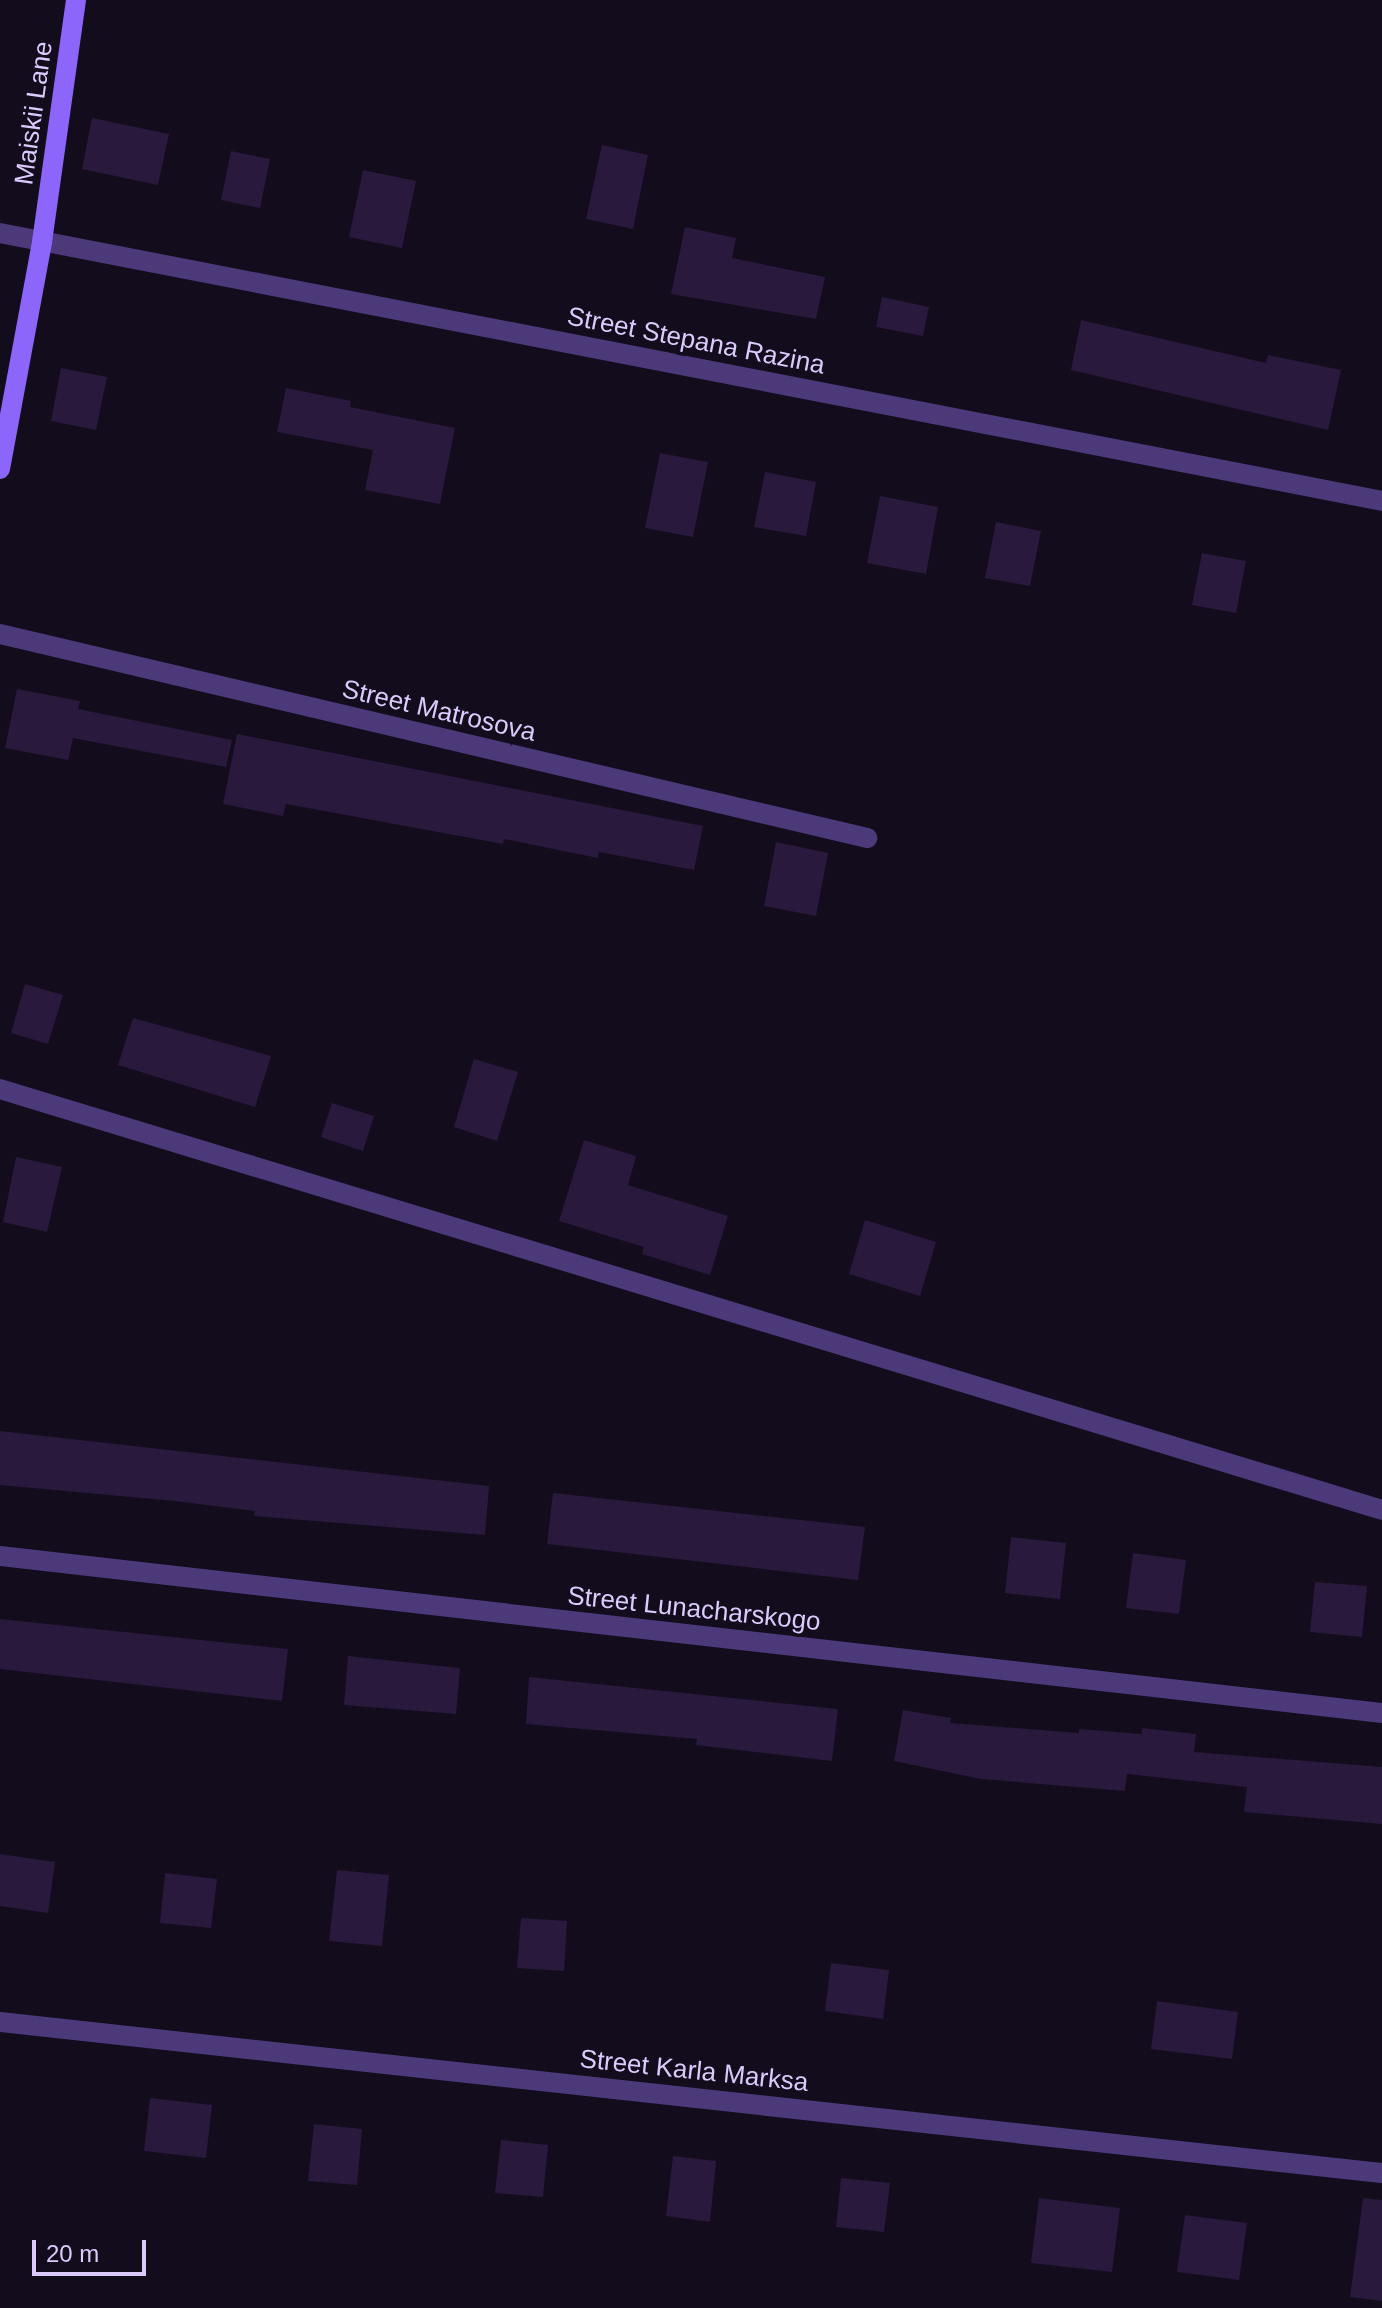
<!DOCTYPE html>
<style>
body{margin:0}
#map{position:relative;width:1382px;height:2308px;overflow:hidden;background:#130c1d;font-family:Arial,sans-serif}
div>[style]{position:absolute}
.building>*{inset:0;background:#29193d}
.minor>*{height:20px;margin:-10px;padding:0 10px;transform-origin:10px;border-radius:10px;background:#4b397a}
.secondary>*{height:20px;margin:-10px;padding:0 10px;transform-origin:10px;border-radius:10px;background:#8c65fa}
span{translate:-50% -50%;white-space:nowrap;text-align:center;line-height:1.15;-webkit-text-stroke:7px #130c1d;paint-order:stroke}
.street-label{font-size:26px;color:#dccafd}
.scale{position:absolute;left:32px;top:2240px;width:114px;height:36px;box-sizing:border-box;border:4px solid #dccafd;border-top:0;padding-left:10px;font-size:24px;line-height:28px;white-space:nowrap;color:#dccafd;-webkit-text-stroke:6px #130c1d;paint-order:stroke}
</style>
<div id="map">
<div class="building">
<i style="clip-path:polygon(92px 118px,169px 134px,158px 185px,82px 169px)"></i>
<i style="clip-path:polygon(602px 145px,648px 155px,633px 229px,586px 219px)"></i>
<i style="clip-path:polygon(231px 151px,270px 159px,260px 208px,221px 200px)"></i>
<i style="clip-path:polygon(363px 170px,416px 181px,402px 248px,349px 237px)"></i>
<i style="clip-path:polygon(685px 227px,736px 238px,732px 258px,825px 277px,816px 319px,671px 294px)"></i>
<i style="clip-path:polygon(882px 297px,929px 307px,923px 336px,876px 327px)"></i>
<i style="clip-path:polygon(1081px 320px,1266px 363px,1268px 355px,1341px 370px,1328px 430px,1071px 370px)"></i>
<i style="clip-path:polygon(61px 368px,107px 377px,96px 430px,51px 421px)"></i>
<i style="clip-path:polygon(286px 388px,351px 401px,350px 407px,455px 428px,440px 504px,365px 490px,373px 450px,277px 432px)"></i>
<i style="clip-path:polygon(660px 453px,708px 462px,693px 537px,645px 528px)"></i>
<i style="clip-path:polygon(765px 472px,816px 482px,806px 536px,754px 527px)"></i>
<i style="clip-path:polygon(880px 496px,938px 507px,926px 574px,867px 563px)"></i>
<i style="clip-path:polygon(996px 522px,1041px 531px,1030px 586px,985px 578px)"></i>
<i style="clip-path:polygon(1202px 553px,1246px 561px,1236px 613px,1192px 605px)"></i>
<i style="clip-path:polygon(17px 689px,80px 701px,78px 709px,232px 740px,226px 767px,73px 738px,68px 760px,5px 748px)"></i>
<i style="clip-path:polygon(237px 734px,703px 826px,694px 870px,599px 852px,598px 858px,504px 839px,503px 844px,286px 804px,283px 816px,223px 804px)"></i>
<i style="clip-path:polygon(776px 842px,828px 853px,816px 916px,764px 906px)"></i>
<i style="clip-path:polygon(25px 984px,63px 995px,48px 1044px,11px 1033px)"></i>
<i style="clip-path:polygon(133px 1018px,271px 1056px,255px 1107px,118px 1065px)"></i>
<i style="clip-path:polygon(474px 1059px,518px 1072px,497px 1141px,454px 1127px)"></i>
<i style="clip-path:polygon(332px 1103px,374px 1116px,363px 1151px,321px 1137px)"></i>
<i style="clip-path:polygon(584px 1140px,636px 1156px,628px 1185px,728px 1216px,710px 1275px,642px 1254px,644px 1247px,559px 1221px)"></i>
<i style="clip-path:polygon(16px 1157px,62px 1167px,47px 1232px,3px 1222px)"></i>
<i style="clip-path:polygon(865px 1220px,936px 1242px,920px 1296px,849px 1274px)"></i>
<i style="clip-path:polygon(0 1431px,489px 1486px,485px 1535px,254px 1516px,255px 1511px,175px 1501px,0 1485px)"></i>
<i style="clip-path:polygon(553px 1493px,865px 1527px,858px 1580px,547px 1544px)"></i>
<i style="clip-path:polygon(1011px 1537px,1066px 1543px,1060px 1599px,1005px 1593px)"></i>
<i style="clip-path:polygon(1133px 1553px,1186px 1560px,1179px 1614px,1126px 1608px)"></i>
<i style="clip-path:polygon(1315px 1582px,1367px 1586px,1362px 1637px,1310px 1632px)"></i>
<i style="clip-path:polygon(0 1619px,288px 1649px,282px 1701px,0 1669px)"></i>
<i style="clip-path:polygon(348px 1656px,460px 1668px,456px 1714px,344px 1705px)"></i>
<i style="clip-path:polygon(529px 1677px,838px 1709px,832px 1761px,696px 1745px,697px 1739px,526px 1724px)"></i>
<i style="clip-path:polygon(903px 1710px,951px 1718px,950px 1723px,1079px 1733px,1079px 1729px,1142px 1734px,1142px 1728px,1196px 1734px,1194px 1752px,1382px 1767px,1382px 1824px,1244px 1812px,1247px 1787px,1127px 1774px,1125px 1791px,981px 1779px,894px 1761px)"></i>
<i style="clip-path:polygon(0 1854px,55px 1862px,48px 1913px,0 1906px)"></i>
<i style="clip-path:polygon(337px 1870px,389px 1875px,382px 1946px,329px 1941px)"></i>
<i style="clip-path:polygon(165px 1873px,217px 1879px,211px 1928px,160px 1923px)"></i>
<i style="clip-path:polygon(521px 1918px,567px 1921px,564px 1971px,517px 1968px)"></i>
<i style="clip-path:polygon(831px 1963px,889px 1970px,883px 2019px,825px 2011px)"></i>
<i style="clip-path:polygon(1157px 2001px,1238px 2012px,1232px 2059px,1151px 2049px)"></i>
<i style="clip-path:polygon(150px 2098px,212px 2105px,206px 2158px,144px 2151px)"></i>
<i style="clip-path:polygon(314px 2124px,362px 2129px,357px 2185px,308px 2181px)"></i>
<i style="clip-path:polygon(501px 2140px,548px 2145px,543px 2197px,495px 2193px)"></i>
<i style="clip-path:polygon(673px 2156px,716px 2161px,710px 2222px,666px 2216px)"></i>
<i style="clip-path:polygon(841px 2178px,890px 2183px,884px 2232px,836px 2227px)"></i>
<i style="clip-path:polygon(1039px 2198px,1120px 2208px,1112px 2272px,1031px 2263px)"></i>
<i style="clip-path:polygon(1363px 2198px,1382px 2200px,1382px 2301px,1350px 2297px)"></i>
<i style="clip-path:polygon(1185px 2215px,1247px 2223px,1239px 2280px,1177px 2272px)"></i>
</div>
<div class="minor">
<i style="left:0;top:233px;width:1408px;rotate:10.97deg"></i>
<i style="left:0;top:634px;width:891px;rotate:13.24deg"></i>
<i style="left:0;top:1089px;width:1445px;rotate:16.94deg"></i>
<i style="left:0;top:1556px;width:1391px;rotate:6.48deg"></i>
<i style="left:0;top:2022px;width:1390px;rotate:6.24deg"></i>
</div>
<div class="secondary">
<i style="left:0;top:469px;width:231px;rotate:-79.5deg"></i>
<i style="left:42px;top:242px;width:244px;rotate:-82deg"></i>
</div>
<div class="street-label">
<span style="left:34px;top:113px;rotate:-82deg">Maiskii Lane</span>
<span style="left:696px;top:341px;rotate:11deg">Street Stepana Razina</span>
<span style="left:439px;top:711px;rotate:13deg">Street Matrosova</span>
<span style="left:694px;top:1609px;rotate:6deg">Street Lunacharskogo</span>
<span style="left:694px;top:2071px;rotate:6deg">Street Karla Marksa</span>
</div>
<div class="scale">20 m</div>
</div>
